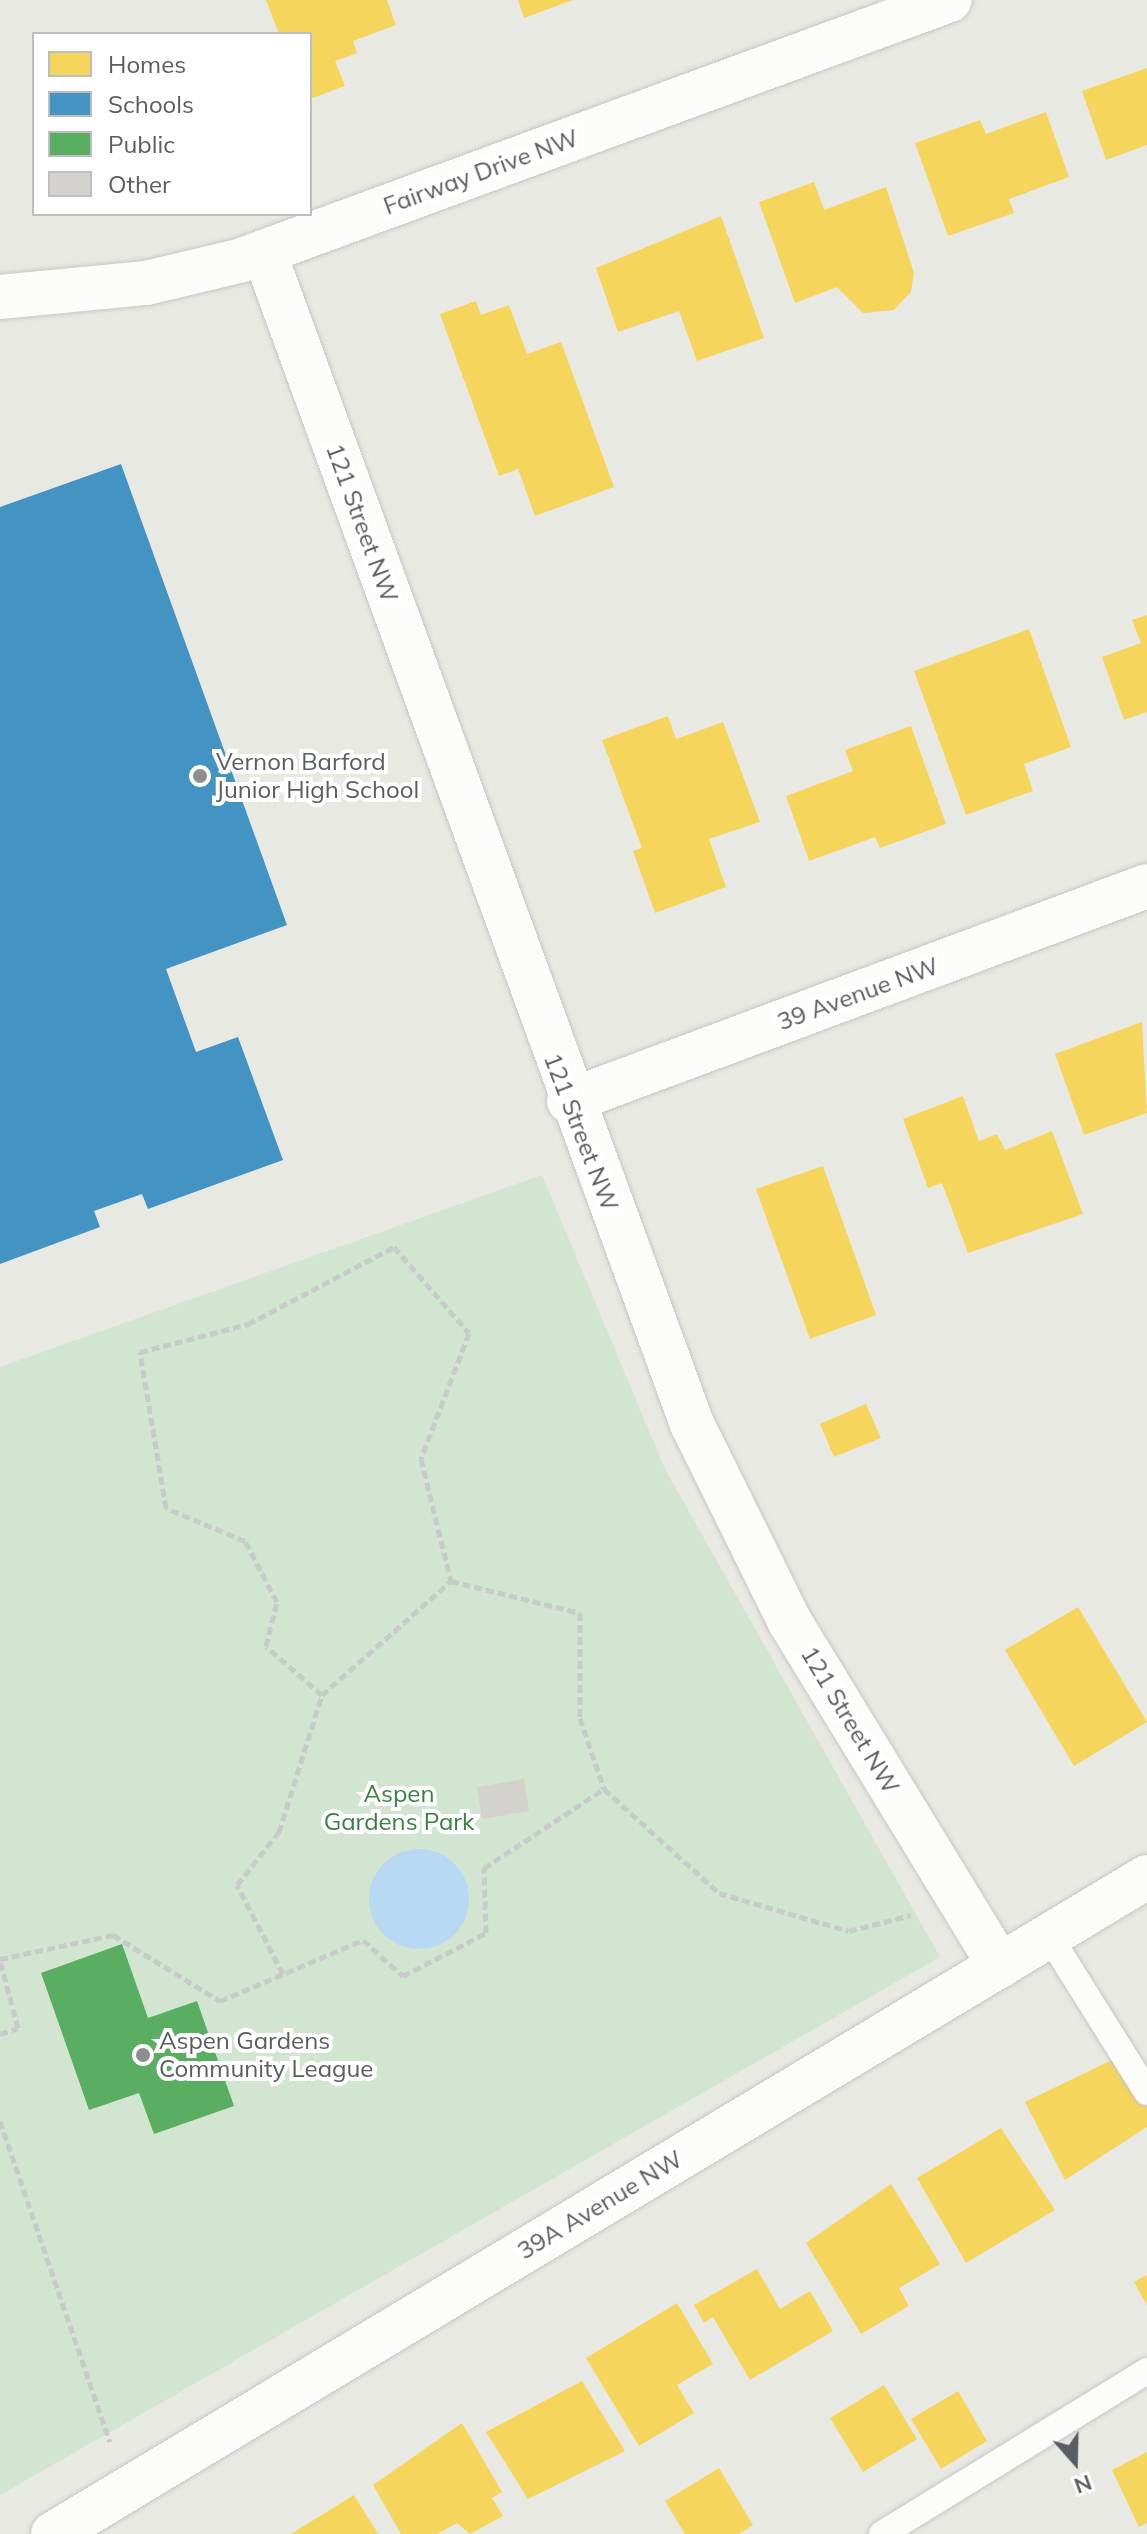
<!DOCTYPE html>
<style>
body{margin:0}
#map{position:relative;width:1147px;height:2534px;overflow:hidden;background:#e9e9e4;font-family:Mulish,sans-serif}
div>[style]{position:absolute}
.green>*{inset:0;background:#d1e5d0}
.water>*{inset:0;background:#b8d8f3}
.round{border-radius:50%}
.homes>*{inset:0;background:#f6d55c}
.schools>*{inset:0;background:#4393c3}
.public>*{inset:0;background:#5aae61}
.building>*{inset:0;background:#d3d2cf}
.path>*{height:5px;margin-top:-2.5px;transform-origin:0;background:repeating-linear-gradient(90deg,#c7cbc9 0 8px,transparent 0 12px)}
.roads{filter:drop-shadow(0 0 2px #c6c7c6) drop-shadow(0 0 2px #c6c7c6)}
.service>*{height:26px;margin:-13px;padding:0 13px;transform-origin:13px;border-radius:13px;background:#fcfcfb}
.minor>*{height:44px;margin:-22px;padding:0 22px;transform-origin:22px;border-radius:22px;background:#fcfcfb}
.dots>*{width:22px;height:22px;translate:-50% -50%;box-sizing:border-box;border:4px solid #fff;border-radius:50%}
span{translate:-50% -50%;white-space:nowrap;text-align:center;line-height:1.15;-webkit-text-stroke:8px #fff;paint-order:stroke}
.street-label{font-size:24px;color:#5a5d61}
.poi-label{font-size:24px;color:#5a5d61}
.left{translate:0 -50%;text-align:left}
.park-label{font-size:24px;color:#398140}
.legend{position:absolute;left:32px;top:32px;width:280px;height:184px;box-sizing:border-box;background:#fff;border:2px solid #bdbec0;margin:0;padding:10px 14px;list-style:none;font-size:24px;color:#5a5d61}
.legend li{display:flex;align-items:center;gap:16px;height:40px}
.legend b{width:40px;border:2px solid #bdbec0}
.north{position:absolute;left:1035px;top:2422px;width:80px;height:80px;-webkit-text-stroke:6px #fff;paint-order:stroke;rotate:160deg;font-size:22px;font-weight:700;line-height:32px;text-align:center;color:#5a5d61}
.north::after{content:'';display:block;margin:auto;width:28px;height:36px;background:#5a5d61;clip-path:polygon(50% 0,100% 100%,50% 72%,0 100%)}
</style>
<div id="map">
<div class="green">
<i style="clip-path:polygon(542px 1175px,665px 1469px,940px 1957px,0 2495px,0 1367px)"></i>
</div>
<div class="water">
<i class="round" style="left:369px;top:1849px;width:100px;height:100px"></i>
</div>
<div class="homes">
<i style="clip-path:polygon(266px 0,387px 0,396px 25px,353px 41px,357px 53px,335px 61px,345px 86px,310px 99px,310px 34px,279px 34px)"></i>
<i style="clip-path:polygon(518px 0,573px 0,524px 18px)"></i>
<i style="clip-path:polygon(1147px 68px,1147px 145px,1106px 160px,1082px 91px)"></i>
<i style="clip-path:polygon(1046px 112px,1069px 177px,1009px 199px,1014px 213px,948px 236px,915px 143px,980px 120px,986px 134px)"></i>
<i style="clip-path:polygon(814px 182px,824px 210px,886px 187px,914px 273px,911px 292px,894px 310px,863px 313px,837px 287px,795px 303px,759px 202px)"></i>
<i style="clip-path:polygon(721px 216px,764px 338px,697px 361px,679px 311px,618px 332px,596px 268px)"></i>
<i style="clip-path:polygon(476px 301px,481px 315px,509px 305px,527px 354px,561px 342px,614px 487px,535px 516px,518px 469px,499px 476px,440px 314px)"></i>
<i style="clip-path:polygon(1147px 615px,1147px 712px,1124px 720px,1102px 657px,1141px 643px,1132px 620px)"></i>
<i style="clip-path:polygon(1029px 629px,1071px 747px,1024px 764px,1033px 791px,966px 815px,914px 671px)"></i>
<i style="clip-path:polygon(668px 716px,676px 739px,723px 722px,760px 822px,709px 839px,726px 887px,655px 913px,633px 851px,642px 848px,602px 740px)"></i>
<i style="clip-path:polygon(911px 726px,946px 824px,880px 848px,875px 837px,809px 861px,786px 796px,853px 771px,845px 750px)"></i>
<i style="clip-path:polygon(1142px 1022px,1147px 1113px,1084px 1135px,1055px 1054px)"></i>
<i style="clip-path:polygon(963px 1096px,979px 1141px,997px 1134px,1005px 1150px,1052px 1131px,1083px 1214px,968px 1253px,942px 1183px,928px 1188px,903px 1119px)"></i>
<i style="clip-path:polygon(823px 1166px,876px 1315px,810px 1339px,756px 1189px)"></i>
<i style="clip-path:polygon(866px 1404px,881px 1438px,834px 1457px,820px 1424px)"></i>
<i style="clip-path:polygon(1078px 1607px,1147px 1722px,1074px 1766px,1005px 1650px)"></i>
<i style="clip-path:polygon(1118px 2057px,1147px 2106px,1147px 2127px,1065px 2180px,1025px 2102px)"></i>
<i style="clip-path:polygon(1001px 2128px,1055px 2210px,966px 2263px,917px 2178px)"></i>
<i style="clip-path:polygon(891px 2184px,940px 2264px,899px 2288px,909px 2306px,861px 2334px,806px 2243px)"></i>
<i style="clip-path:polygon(757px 2269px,780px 2309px,810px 2291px,833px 2331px,750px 2380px,713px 2317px,704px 2323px,694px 2305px)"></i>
<i style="clip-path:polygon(1147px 2275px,1147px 2305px,1134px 2282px)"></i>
<i style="clip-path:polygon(677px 2303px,713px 2364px,677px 2385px,694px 2413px,639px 2446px,586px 2358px)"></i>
<i style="clip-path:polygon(582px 2381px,625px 2451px,528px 2499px,486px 2432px)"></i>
<i style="clip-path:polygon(884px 2385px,917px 2439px,863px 2472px,830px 2418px)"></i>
<i style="clip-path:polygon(958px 2391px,987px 2441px,941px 2469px,911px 2419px)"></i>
<i style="clip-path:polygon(462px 2423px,502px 2492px,492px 2498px,503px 2516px,470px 2534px,457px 2523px,437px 2534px,401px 2534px,373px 2485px)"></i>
<i style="clip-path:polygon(1147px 2452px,1147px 2523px,1139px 2527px,1112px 2470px)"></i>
<i style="clip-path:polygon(719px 2468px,753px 2525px,739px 2534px,685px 2534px,665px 2501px)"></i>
<i style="clip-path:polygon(354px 2495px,378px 2534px,291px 2534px)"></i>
</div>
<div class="schools">
<i style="clip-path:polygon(121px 464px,287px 925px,166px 969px,196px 1052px,238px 1037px,283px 1160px,148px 1209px,142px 1194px,94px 1211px,100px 1227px,0 1264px,0 507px)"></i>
</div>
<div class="public">
<i style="clip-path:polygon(122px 1944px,148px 2018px,197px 2001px,234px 2106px,154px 2134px,139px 2093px,89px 2110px,41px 1973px)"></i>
</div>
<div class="building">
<i style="clip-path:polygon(524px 1779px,529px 1811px,482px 1819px,477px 1787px)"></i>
</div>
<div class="path">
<i style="left:322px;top:1695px;width:74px;rotate:-138.8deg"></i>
<i style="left:266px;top:1646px;width:45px;rotate:-76deg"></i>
<i style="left:277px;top:1602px;width:69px;rotate:-117.7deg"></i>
<i style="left:245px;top:1541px;width:86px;rotate:-157.3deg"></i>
<i style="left:166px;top:1508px;width:158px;rotate:-99.5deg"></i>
<i style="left:140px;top:1352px;width:112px;rotate:-14.5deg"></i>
<i style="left:248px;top:1324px;width:165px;rotate:-27.8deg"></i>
<i style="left:394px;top:1247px;width:114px;rotate:48.9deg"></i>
<i style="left:469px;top:1333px;width:135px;rotate:110.9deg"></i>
<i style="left:421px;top:1459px;width:126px;rotate:76.2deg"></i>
<i style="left:0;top:1959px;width:116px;rotate:-12deg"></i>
<i style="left:113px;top:1935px;width:126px;rotate:31.7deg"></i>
<i style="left:220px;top:2001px;width:155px;rotate:-23.1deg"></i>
<i style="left:363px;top:1940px;width:54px;rotate:42deg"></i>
<i style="left:403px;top:1976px;width:93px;rotate:-27.4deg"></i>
<i style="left:486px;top:1933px;width:65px;rotate:-91.8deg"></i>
<i style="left:484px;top:1868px;width:144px;rotate:-33.4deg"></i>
<i style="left:283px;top:1974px;width:100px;rotate:-117.3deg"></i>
<i style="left:237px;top:1885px;width:68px;rotate:-51.6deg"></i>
<i style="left:279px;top:1832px;width:144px;rotate:-72.6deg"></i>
<i style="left:322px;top:1695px;width:172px;rotate:-41.5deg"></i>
<i style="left:451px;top:1581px;width:133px;rotate:13.9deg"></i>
<i style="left:580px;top:1613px;width:105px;rotate:90deg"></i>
<i style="left:580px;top:1718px;width:75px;rotate:71.3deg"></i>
<i style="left:604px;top:1789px;width:155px;rotate:42.1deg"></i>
<i style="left:719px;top:1893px;width:135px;rotate:16.3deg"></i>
<i style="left:849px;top:1931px;width:64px;rotate:-14.5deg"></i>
<i style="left:0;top:2034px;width:19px;rotate:-18deg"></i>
<i style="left:18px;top:2028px;width:70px;rotate:-104.8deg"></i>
<i style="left:0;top:2121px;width:339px;rotate:71.1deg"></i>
</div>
<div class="roads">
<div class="service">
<i style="left:1049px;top:1936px;width:184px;rotate:57.9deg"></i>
<i style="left:882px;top:2534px;width:311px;rotate:-31.6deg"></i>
</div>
<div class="minor">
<i style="left:264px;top:252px;width:1248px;rotate:69.94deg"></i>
<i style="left:692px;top:1424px;width:221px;rotate:63.7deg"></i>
<i style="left:790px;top:1622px;width:403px;rotate:58.6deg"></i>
<i style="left:0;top:297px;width:147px;rotate:-5.5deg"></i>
<i style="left:146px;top:283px;width:96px;rotate:-13.3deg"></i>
<i style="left:239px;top:261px;width:757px;rotate:-20.16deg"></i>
<i style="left:569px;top:1101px;width:617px;rotate:-20.4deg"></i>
<i style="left:53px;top:2534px;width:1276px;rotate:-30.99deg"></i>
</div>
</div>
<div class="dots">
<i style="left:200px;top:776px;background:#8c8e8f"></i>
<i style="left:143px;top:2055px;background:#8c8e8f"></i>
</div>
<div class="street-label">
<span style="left:481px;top:172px;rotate:-20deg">Fairway Drive NW</span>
<span style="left:362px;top:523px;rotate:70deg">121 Street NW</span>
<span style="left:858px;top:994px;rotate:-20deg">39 Avenue NW</span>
<span style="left:581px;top:1132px;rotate:69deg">121 Street NW</span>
<span style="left:850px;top:1720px;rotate:59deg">121 Street NW</span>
<span style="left:600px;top:2205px;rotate:-31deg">39A Avenue NW</span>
</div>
<div class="poi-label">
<span class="left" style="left:216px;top:776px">Vernon Barford<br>Junior High School</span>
<span class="left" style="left:159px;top:2055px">Aspen Gardens<br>Community League</span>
</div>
<div class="park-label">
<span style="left:399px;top:1808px">Aspen<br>Gardens Park</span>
</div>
<ul class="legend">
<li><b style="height:22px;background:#f6d55c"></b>Homes</li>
<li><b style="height:22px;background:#4393c3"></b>Schools</li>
<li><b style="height:22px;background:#5aae61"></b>Public</li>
<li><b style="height:22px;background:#d3d2cf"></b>Other</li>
</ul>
<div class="north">N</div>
</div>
